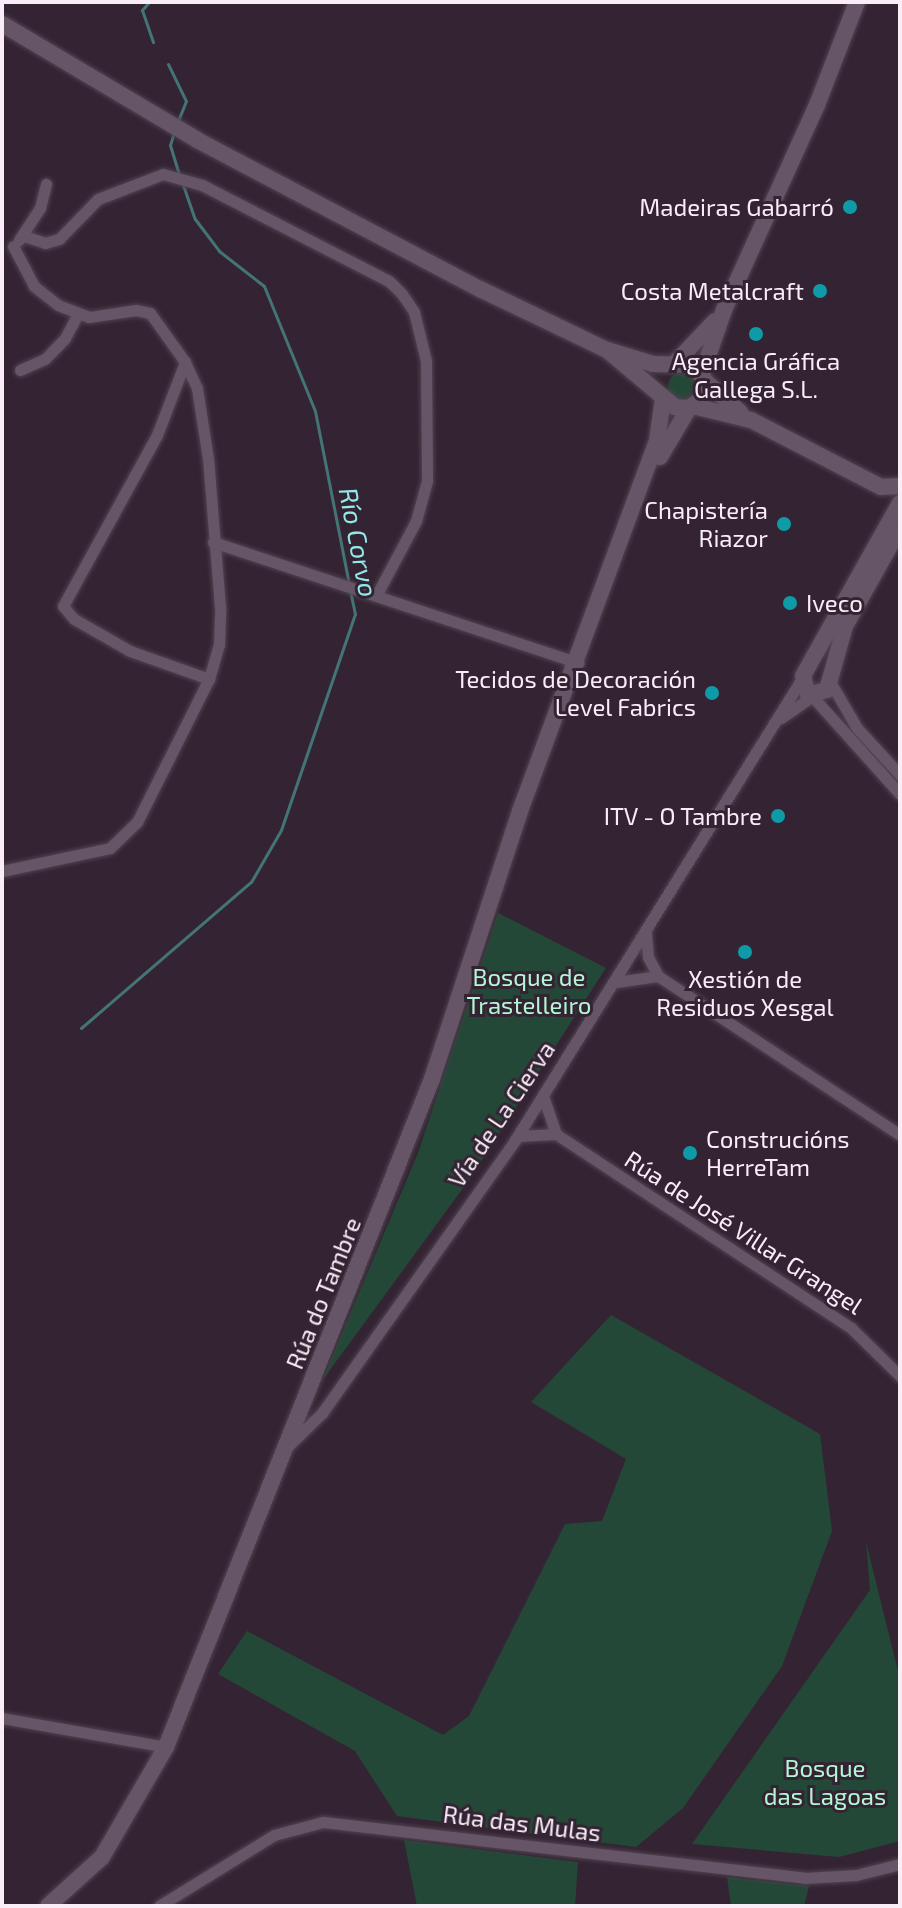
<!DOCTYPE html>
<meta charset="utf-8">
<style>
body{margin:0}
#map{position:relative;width:902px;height:1908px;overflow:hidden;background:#342433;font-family:"Exo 2",sans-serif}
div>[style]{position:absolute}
.green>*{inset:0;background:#244837}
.round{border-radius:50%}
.stream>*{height:3px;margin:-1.5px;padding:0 1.5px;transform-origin:1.5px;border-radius:1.5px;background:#437576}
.roads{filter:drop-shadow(0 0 2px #504350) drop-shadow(0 0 2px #504350)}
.street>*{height:11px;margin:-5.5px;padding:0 5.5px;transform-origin:5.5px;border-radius:5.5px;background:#656}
.secondary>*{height:16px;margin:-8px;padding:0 8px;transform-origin:8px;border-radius:8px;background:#656}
.dots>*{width:22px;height:22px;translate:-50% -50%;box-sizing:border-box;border:4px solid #342433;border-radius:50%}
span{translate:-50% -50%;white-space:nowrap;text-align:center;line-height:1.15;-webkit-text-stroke:6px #342433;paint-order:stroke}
.poi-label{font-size:24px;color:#f9eef8}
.right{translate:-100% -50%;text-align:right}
.left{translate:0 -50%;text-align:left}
.park-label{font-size:24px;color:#b2f7d3}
.street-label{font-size:24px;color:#f9eef8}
.water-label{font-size:26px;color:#93e9ea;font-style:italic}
.frame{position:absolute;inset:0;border:4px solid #f9eef8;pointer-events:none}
</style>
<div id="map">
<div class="green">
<i class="round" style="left:668px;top:373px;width:26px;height:26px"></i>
<i style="clip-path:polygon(498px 913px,606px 968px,471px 1177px,322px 1381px,418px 1153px)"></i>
<i style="clip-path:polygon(611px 1315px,820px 1434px,832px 1531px,782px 1666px,683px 1808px,636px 1847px,397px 1816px,355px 1751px,218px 1674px,247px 1631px,443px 1735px,469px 1716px,565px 1524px,602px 1521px,626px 1459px,531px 1402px)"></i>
<i style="clip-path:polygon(866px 1542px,900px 1679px,900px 1841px,839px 1857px,692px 1844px,870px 1590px)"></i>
<i style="clip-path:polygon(404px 1840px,578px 1862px,575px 1906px,417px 1906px)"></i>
<i style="clip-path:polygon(727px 1877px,809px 1886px,804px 1906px,731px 1906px)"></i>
</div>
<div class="stream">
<i style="left:149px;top:2px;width:11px;rotate:131deg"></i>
<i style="left:142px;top:10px;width:34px;rotate:71deg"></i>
<i style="left:168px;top:64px;width:41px;rotate:64.1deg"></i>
<i style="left:186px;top:101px;width:22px;rotate:112deg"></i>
<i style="left:174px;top:132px;width:14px;rotate:107deg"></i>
<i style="left:170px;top:145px;width:30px;rotate:73deg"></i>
<i style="left:183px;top:185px;width:36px;rotate:71deg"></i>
<i style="left:195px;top:219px;width:40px;rotate:53deg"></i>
<i style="left:219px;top:251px;width:57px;rotate:37.9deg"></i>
<i style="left:264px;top:286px;width:135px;rotate:67.8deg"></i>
<i style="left:315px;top:411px;width:176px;rotate:78.9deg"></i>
<i style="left:81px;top:1028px;width:224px;rotate:-40.7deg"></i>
<i style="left:251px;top:882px;width:60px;rotate:-60deg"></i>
<i style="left:281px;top:830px;width:228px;rotate:-71.1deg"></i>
<i style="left:355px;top:614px;width:24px;rotate:-102deg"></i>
</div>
<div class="roads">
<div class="street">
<i style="left:24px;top:236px;width:22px;rotate:18deg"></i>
<i style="left:45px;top:243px;width:15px;rotate:-16deg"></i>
<i style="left:59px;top:239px;width:56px;rotate:-45.7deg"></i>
<i style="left:98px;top:199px;width:70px;rotate:-21deg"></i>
<i style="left:163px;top:174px;width:41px;rotate:15.8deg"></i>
<i style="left:202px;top:185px;width:210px;rotate:27.2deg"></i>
<i style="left:389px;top:281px;width:18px;rotate:45deg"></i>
<i style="left:402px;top:294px;width:22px;rotate:56deg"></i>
<i style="left:414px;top:312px;width:50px;rotate:76.2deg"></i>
<i style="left:426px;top:361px;width:120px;rotate:89.5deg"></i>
<i style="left:427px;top:481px;width:41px;rotate:105.4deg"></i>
<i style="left:416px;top:521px;width:83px;rotate:118.1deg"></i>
<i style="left:19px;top:240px;width:38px;rotate:-57deg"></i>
<i style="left:40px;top:208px;width:25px;rotate:-76deg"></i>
<i style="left:185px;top:362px;width:78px;rotate:111deg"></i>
<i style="left:157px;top:435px;width:195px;rotate:118.8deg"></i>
<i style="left:63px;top:606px;width:17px;rotate:50deg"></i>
<i style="left:74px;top:619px;width:64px;rotate:29.7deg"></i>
<i style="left:130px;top:651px;width:84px;rotate:19.5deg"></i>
<i style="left:20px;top:370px;width:27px;rotate:-24deg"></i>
<i style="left:45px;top:359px;width:29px;rotate:-46deg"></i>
<i style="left:65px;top:338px;width:26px;rotate:-62deg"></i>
<i style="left:213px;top:542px;width:385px;rotate:18.3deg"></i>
<i style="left:829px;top:680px;width:56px;rotate:59.7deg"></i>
<i style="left:857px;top:728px;width:64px;rotate:47.5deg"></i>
<i style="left:781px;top:718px;width:38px;rotate:-35deg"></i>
<i style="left:812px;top:696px;width:132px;rotate:48.1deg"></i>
<i style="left:2px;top:871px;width:110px;rotate:-12deg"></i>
<i style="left:110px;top:848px;width:37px;rotate:-44deg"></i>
<i style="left:137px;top:822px;width:160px;rotate:-63.3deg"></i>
<i style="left:209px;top:679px;width:35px;rotate:-74deg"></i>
<i style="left:219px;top:645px;width:38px;rotate:-88deg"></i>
<i style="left:220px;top:607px;width:148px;rotate:-94.6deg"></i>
<i style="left:208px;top:459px;width:72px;rotate:-98.8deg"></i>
<i style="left:197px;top:388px;width:29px;rotate:-115deg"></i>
<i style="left:185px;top:362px;width:60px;rotate:-125.5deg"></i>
<i style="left:150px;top:313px;width:14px;rotate:-168deg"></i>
<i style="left:136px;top:310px;width:48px;rotate:171.5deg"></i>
<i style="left:89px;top:317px;width:33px;rotate:-159deg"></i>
<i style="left:58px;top:305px;width:31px;rotate:-142deg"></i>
<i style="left:34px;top:286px;width:45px;rotate:-117.7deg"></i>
<i style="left:646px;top:934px;width:23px;rotate:85deg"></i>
<i style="left:648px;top:957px;width:21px;rotate:62deg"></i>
<i style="left:658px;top:976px;width:290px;rotate:33.3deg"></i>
<i style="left:616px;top:982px;width:42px;rotate:-8.1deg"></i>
<i style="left:543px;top:1096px;width:40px;rotate:71.1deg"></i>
<i style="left:556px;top:1134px;width:353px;rotate:33.3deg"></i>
<i style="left:851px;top:1328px;width:69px;rotate:44.4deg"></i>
<i style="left:518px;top:1136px;width:38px;rotate:-3deg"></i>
<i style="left:287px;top:1447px;width:49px;rotate:-44.2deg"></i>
<i style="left:322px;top:1413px;width:334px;rotate:-54.7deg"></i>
<i style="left:515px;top:1140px;width:542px;rotate:-58.13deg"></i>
<i style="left:2px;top:1718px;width:167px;rotate:10deg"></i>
<i style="left:159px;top:1906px;width:135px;rotate:-31.7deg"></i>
<i style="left:274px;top:1835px;width:51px;rotate:-14.9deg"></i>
<i style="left:323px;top:1822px;width:485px;rotate:6.6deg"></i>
<i style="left:805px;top:1878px;width:51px;rotate:-3.4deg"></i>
<i style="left:856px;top:1875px;width:45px;rotate:-14deg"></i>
</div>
<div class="secondary">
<i style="left:2px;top:24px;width:227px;rotate:30.7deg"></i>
<i style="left:197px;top:140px;width:320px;rotate:27.8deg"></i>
<i style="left:480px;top:289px;width:141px;rotate:25.7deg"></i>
<i style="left:607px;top:350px;width:48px;rotate:16.9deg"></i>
<i style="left:653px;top:364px;width:40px;rotate:1.4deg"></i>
<i style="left:693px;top:365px;width:20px;rotate:53deg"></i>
<i style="left:705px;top:381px;width:17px;rotate:100deg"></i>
<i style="left:702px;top:398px;width:16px;rotate:142deg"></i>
<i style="left:689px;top:408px;width:14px;rotate:-176deg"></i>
<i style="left:675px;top:407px;width:89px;rotate:-140deg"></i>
<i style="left:675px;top:363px;width:58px;rotate:-46.4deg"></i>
<i style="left:702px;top:374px;width:68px;rotate:-71deg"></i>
<i style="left:724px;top:310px;width:225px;rotate:-65.6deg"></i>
<i style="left:817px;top:105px;width:110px;rotate:-68.8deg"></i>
<i style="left:705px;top:381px;width:47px;rotate:41.5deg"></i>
<i style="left:693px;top:406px;width:60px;rotate:13.6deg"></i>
<i style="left:751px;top:420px;width:146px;rotate:27.3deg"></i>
<i style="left:881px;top:487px;width:19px;rotate:-3deg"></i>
<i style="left:660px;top:457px;width:57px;rotate:-59.4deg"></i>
<i style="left:900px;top:503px;width:198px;rotate:119.3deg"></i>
<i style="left:803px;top:676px;width:20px;rotate:75deg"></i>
<i style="left:808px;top:695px;width:20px;rotate:-15deg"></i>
<i style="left:827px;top:690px;width:66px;rotate:-74.3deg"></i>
<i style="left:845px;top:626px;width:112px;rotate:-60.7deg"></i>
<i style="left:48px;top:1906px;width:73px;rotate:-42.2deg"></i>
<i style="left:102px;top:1857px;width:127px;rotate:-59.8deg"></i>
<i style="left:166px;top:1747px;width:719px;rotate:-68.29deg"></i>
<i style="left:432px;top:1079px;width:282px;rotate:-71.8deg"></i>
<i style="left:520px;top:811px;width:395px;rotate:-69.7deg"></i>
<i style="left:657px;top:440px;width:41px;rotate:-81.7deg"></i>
</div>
</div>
<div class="dots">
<i style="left:850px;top:207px;background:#0f9aa8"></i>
<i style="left:820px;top:291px;background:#0f9aa8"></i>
<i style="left:756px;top:334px;background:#0f9aa8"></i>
<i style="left:784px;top:524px;background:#0f9aa8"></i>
<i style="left:790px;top:603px;background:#0f9aa8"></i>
<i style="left:712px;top:693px;background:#0f9aa8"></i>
<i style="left:778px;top:816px;background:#0f9aa8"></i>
<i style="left:745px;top:952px;background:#0f9aa8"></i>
<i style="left:690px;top:1153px;background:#0f9aa8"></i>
</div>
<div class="poi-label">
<span class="right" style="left:834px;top:207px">Madeiras Gabarró</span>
<span class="right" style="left:804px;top:291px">Costa Metalcraft</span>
<span style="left:756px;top:375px">Agencia Gráfica<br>Gallega S.L.</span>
<span class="right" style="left:768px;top:524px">Chapistería<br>Riazor</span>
<span class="left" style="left:806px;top:603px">Iveco</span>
<span class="right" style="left:696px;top:693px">Tecidos de Decoración<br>Level Fabrics</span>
<span class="right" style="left:762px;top:816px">ITV - O Tambre</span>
<span style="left:745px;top:993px">Xestión de<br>Residuos Xesgal</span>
<span class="left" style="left:706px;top:1153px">Construcións<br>HerreTam</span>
</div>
<div class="park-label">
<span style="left:529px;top:991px">Bosque de<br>Trastelleiro</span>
<span style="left:825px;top:1782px">Bosque<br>das Lagoas</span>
</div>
<div class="street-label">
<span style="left:501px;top:1114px;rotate:-56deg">Vía de La Cierva</span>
<span style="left:744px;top:1232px;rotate:33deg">Rúa de José Villar Grangel</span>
<span style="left:323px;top:1293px;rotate:-68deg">Rúa do Tambre</span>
<span style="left:522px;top:1823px;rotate:7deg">Rúa das Mulas</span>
</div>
<div class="water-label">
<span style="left:359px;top:542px;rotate:79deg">Río Corvo</span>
</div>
<div class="frame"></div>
</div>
